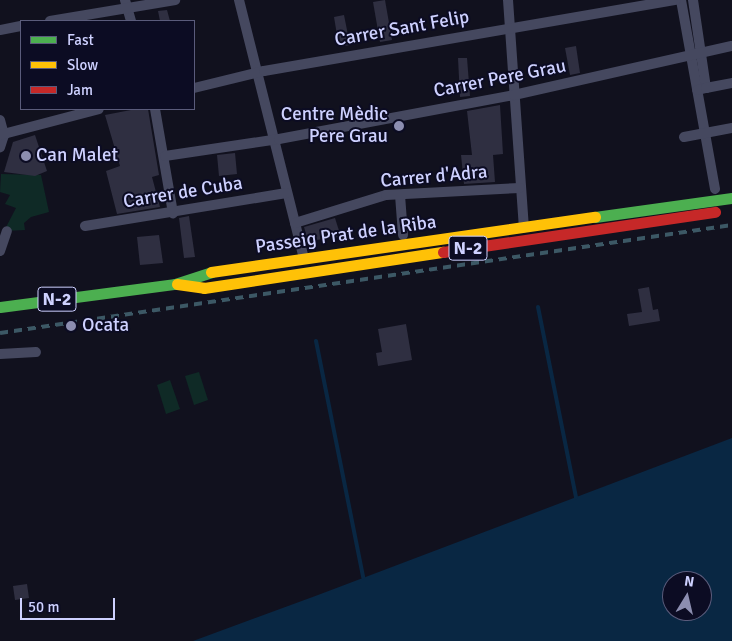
<!DOCTYPE html>
<meta charset="utf-8">
<style>
body{margin:0}
#map{position:relative;width:732px;height:641px;overflow:hidden;background:#11111e;font-family:Signika,sans-serif}
div>[style]{position:absolute}
.green>*{inset:0;background:#0f2a26}
.water>*{inset:0;background:#092743}
.stream>*{height:4px;margin:-2px;padding:0 2px;transform-origin:2px;border-radius:2px;background:#092743}
.building>*{inset:0;background:#2f2f41}
.street>*{height:10px;margin:-5px;padding:0 5px;transform-origin:5px;border-radius:5px;background:#45485f}
.fast>*{height:11px;margin:-5.5px;padding:0 5.5px;transform-origin:5.5px;border-radius:5.5px;background:#4caf50}
.slow>*{height:11px;margin:-5.5px;padding:0 5.5px;transform-origin:5.5px;border-radius:5.5px;background:#ffc107}
.jam>*{height:11px;margin:-5.5px;padding:0 5.5px;transform-origin:5.5px;border-radius:5.5px;background:#c62828}
.rail>*{height:4px;margin-top:-2px;transform-origin:0;background:repeating-linear-gradient(90deg,#3c5865 0 8px,transparent 0 14px)}
.dots>*{width:14px;height:14px;translate:-50% -50%;box-sizing:border-box;border:2px solid #0c0c23;border-radius:50%}
span{translate:-50% -50%;white-space:nowrap;text-align:center;line-height:1.15;-webkit-text-stroke:4px #0c0c23;paint-order:stroke}
.shield-label span{padding:1px 4px;background:#0c0c23;border:1px solid;border-radius:4px;-webkit-text-stroke-width:0}
.shield-label{font-size:18px;color:#ced1ff;font-weight:700}
.street-label{font-size:19px;color:#ced1ff}
.poi-label{font-size:19px;color:#ced1ff}
.right{translate:-100% -50%;text-align:right}
.left{translate:0 -50%;text-align:left}
.legend{position:absolute;left:20px;top:20px;width:175px;height:90px;box-sizing:border-box;background:#0c0c23;border:1px solid #5a5b7b;margin:0;padding:6px 9px;list-style:none;font-size:15px;color:#ced1ff}
.legend li{display:flex;align-items:center;gap:10px;height:25px}
.legend b{width:25px;border:1px solid #5a5b7b}
.north{position:absolute;left:662px;top:571px;width:50px;height:50px;box-sizing:border-box;background:#0c0c23;border:1px solid #5a5b7b;border-radius:50%;rotate:9deg;font-size:14px;font-weight:700;line-height:20px;text-align:center;color:#ced1ff}
.north::after{content:'';display:block;margin:auto;width:18px;height:22px;background:#8c8eb0;clip-path:polygon(50% 0,100% 100%,50% 72%,0 100%)}
.scale{position:absolute;left:20px;top:598px;width:95px;height:22px;box-sizing:border-box;border:2px solid #ced1ff;border-top:0;padding-left:6px;font-size:15px;line-height:18px;white-space:nowrap;color:#ced1ff;-webkit-text-stroke:4px #0c0c23;paint-order:stroke}
</style>
<div id="map">
<div class="green">
<i style="clip-path:polygon(1px 174px,41px 175px,49px 212px,31px 217px,24px 223px,25px 230px,4px 231px,16px 208px,5px 204px,10px 195px,0 192px)"></i>
<i style="clip-path:polygon(199px 372px,208px 400px,194px 405px,185px 376px)"></i>
<i style="clip-path:polygon(170px 380px,180px 409px,166px 414px,157px 385px)"></i>
</div>
<div class="water">
<i style="clip-path:polygon(evenodd,732px 438px,732px 641px,193px 641px,318px 595px,732px 438px,672px 581px,702px 581px,702px 611px,672px 611px,672px 581px)"></i>
</div>
<div class="stream">
<i style="left:538px;top:307px;width:194px;rotate:78.7deg"></i>
<i style="left:316px;top:341px;width:241px;rotate:78.7deg"></i>
</div>
<div class="building">
<i style="clip-path:polygon(385px 0,392px 40px,380px 42px,373px 2px)"></i>
<i style="clip-path:polygon(167px 10px,170px 21px,160px 21px,158px 11px)"></i>
<i style="clip-path:polygon(344px 15px,350px 45px,339px 47px,334px 17px)"></i>
<i style="clip-path:polygon(576px 46px,580px 73px,570px 75px,565px 48px)"></i>
<i style="clip-path:polygon(458px 58px,467px 58px,470px 96px,460px 97px)"></i>
<i style="clip-path:polygon(500px 105px,503px 154px,493px 155px,495px 182px,464px 184px,461px 155px,472px 155px,467px 111px)"></i>
<i style="clip-path:polygon(136px 109px,148px 109px,159px 175px,152px 177px,160px 207px,117px 214px,106px 171px,120px 166px,105px 115px)"></i>
<i style="clip-path:polygon(35px 135px,47px 171px,35px 176px,4px 172px,13px 142px)"></i>
<i style="clip-path:polygon(235px 153px,237px 174px,219px 176px,217px 155px)"></i>
<i style="clip-path:polygon(189px 216px,195px 257px,184px 258px,179px 218px)"></i>
<i style="clip-path:polygon(335px 218px,341px 237px,308px 241px,304px 227px)"></i>
<i style="clip-path:polygon(159px 235px,163px 263px,140px 265px,137px 237px)"></i>
<i style="clip-path:polygon(649px 287px,653px 310px,658px 309px,660px 321px,629px 326px,627px 314px,642px 312px,638px 289px)"></i>
<i style="clip-path:polygon(406px 324px,412px 360px,378px 366px,376px 353px,382px 352px,378px 329px)"></i>
<i style="clip-path:polygon(27px 584px,29px 598px,15px 600px,13px 586px)"></i>
</div>
<div class="street">
<i style="left:125px;top:0;width:22px;rotate:74deg"></i>
<i style="left:239px;top:0;width:266px;rotate:75.9deg"></i>
<i style="left:508px;top:0;width:228px;rotate:86deg"></i>
<i style="left:681px;top:0;width:192px;rotate:79.8deg"></i>
<i style="left:693px;top:0;width:89px;rotate:81.6deg"></i>
<i style="left:706px;top:88px;width:9px;rotate:167deg"></i>
<i style="left:50px;top:21px;width:127px;rotate:-9.5deg"></i>
<i style="left:0;top:30px;width:21px;rotate:-11deg"></i>
<i style="left:194px;top:88px;width:72px;rotate:-13.7deg"></i>
<i style="left:264px;top:71px;width:418px;rotate:-9.8deg"></i>
<i style="left:706px;top:88px;width:26px;rotate:-11deg"></i>
<i style="left:155px;top:109px;width:106px;rotate:80.2deg"></i>
<i style="left:0;top:120px;width:16px;rotate:75deg"></i>
<i style="left:4px;top:135px;width:13px;rotate:108deg"></i>
<i style="left:0;top:135px;width:102px;rotate:-14.7deg"></i>
<i style="left:684px;top:137px;width:49px;rotate:-10.6deg"></i>
<i style="left:165px;top:156px;width:115px;rotate:-8.5deg"></i>
<i style="left:279px;top:139px;width:239px;rotate:-10.6deg"></i>
<i style="left:514px;top:95px;width:223px;rotate:-12.7deg"></i>
<i style="left:400px;top:195px;width:40px;rotate:85.7deg"></i>
<i style="left:295px;top:223px;width:95px;rotate:-17.1deg"></i>
<i style="left:386px;top:195px;width:134px;rotate:-3deg"></i>
<i style="left:85px;top:226px;width:204px;rotate:-9.3deg"></i>
<i style="left:0;top:251px;width:21px;rotate:-71deg"></i>
<i style="left:0;top:354px;width:36px;rotate:-3deg"></i>
</div>
<div class="fast">
<i style="left:595px;top:217px;width:138px;rotate:-7.9deg"></i>
<i style="left:0;top:307px;width:177px;rotate:-7.5deg"></i>
<i style="left:175px;top:284px;width:38px;rotate:-18deg"></i>
</div>
<div class="slow">
<i style="left:211px;top:272px;width:388px;rotate:-8.2deg"></i>
<i style="left:177px;top:284px;width:27px;rotate:8deg"></i>
<i style="left:204px;top:288px;width:242px;rotate:-8.6deg"></i>
</div>
<div class="jam">
<i style="left:443px;top:252px;width:275px;rotate:-8.4deg"></i>
</div>
<div class="rail">
<i style="left:0;top:333px;width:740px;rotate:-8.39deg"></i>
</div>
<div class="dots">
<i style="left:399px;top:126px;background:#8c8eb0"></i>
<i style="left:26px;top:156px;background:#8c8eb0"></i>
<i style="left:71px;top:326px;background:#8c8eb0"></i>
</div>
<div class="shield-label">
<span style="left:468px;top:248px">N-2</span>
<span style="left:57px;top:299px">N-2</span>
</div>
<div class="street-label">
<span style="left:402px;top:29px;rotate:-10deg">Carrer Sant Felip</span>
<span style="left:500px;top:79px;rotate:-11deg">Carrer Pere Grau</span>
<span style="left:434px;top:177px;rotate:-5deg">Carrer d'Adra</span>
<span style="left:183px;top:193px;rotate:-9deg">Carrer de Cuba</span>
<span style="left:346px;top:235px;rotate:-8deg">Passeig Prat de la Riba</span>
</div>
<div class="poi-label">
<span class="right" style="left:388px;top:126px">Centre Mèdic<br>Pere Grau</span>
<span class="left" style="left:36px;top:156px">Can Malet</span>
<span class="left" style="left:82px;top:326px">Ocata</span>
</div>
<ul class="legend">
<li><b style="height:6px;background:#4caf50"></b>Fast</li>
<li><b style="height:6px;background:#ffc107"></b>Slow</li>
<li><b style="height:6px;background:#c62828"></b>Jam</li>
</ul>
<div class="north">N</div>
<div class="scale">50 m</div>
</div>
